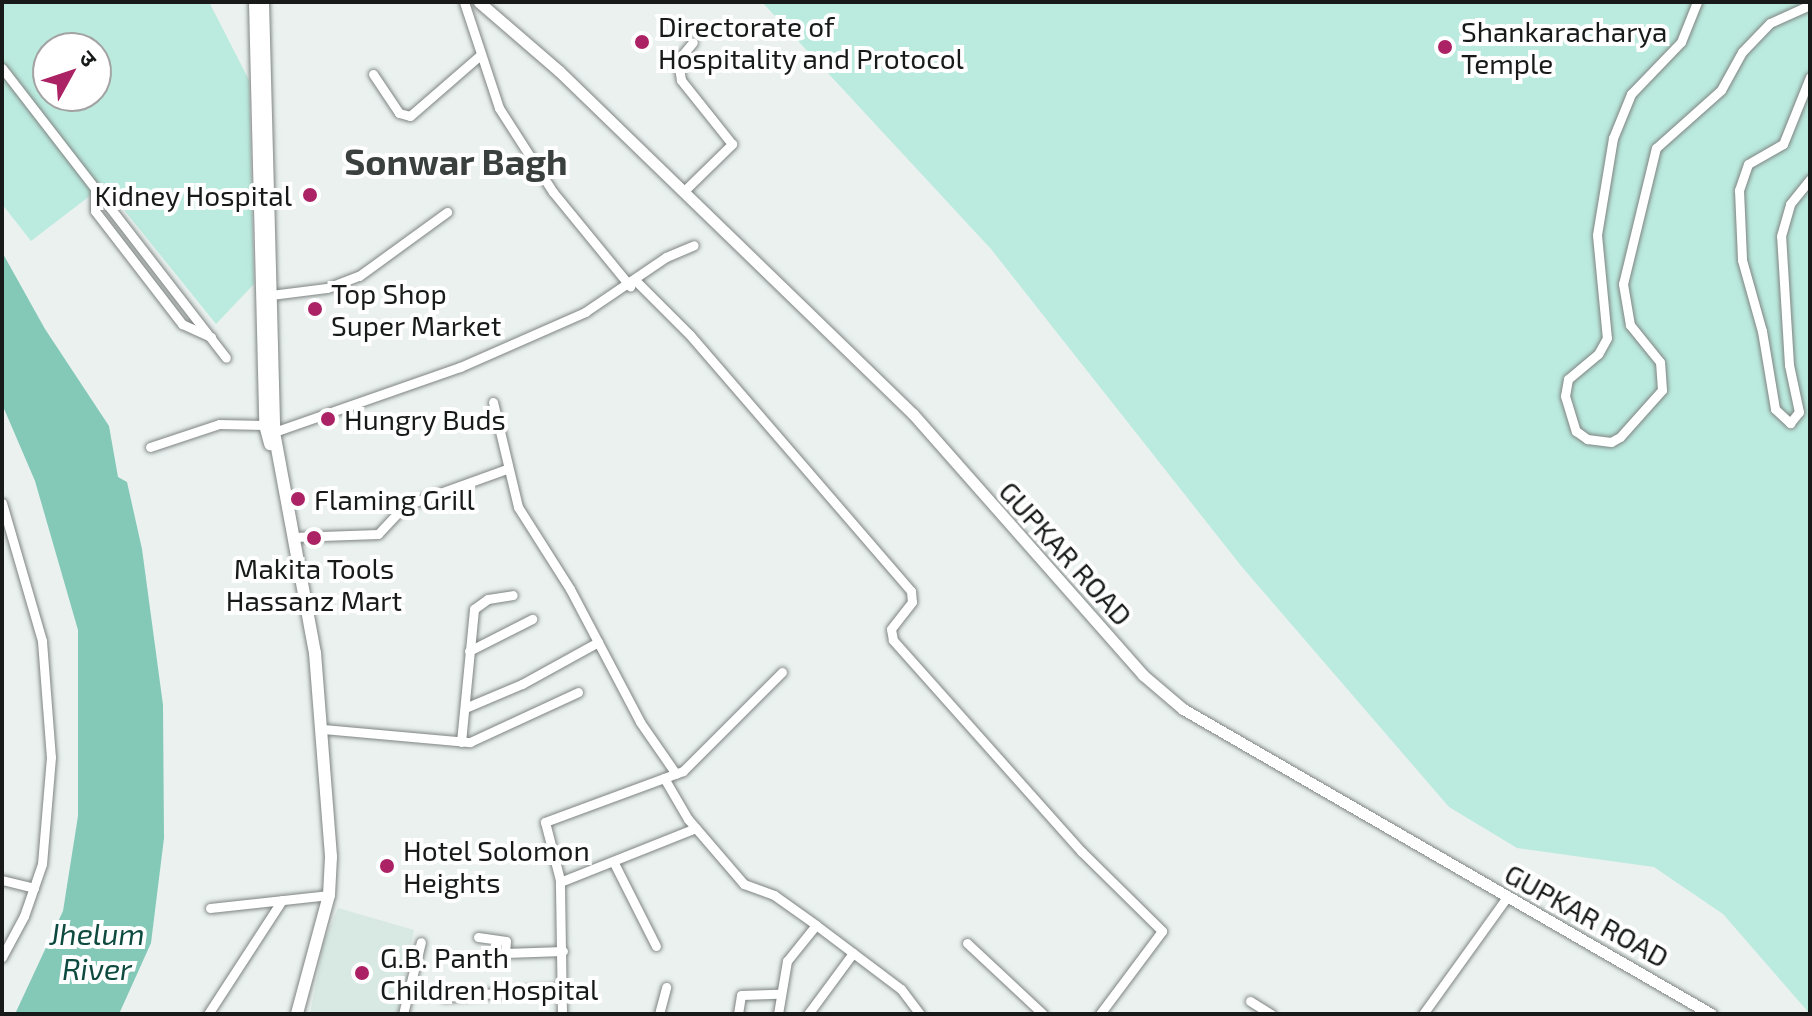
<!DOCTYPE html>
<meta charset="utf-8">
<style>
body{margin:0}
#map{position:relative;width:1812px;height:1016px;overflow:hidden;background:#eaf1ef;font-family:"Exo 2","Noto Sans Devanagari",sans-serif}
div>[style]{position:absolute}
.built>*{inset:0;background:#d8e8e3}
.green>*{inset:0;background:#bbeade}
.water>*{inset:0;background:#84c8b8}
.roads{filter:drop-shadow(0 0 2px #7e8482) drop-shadow(0 0 2px #7e8482)}
.minor>*{height:9px;margin:-4.5px;padding:0 4.5px;transform-origin:4.5px;border-radius:4.5px;background:#fff}
.major>*{height:11px;margin:-5.5px;padding:0 5.5px;transform-origin:5.5px;border-radius:5.5px;background:#fff}
.highway>*{height:12px;margin:-6px;padding:0 6px;transform-origin:6px;border-radius:6px;background:#fff}
.dots>*{width:22px;height:22px;translate:-50% -50%;box-sizing:border-box;border:4px solid #fff;border-radius:50%}
span{translate:-50% -50%;white-space:nowrap;text-align:center;line-height:1.15;-webkit-text-stroke:8px #fff;paint-order:stroke}
.poi-label{font-size:28px;color:#181a19}
.left{translate:0 -50%;text-align:left}
.right{translate:-100% -50%;text-align:right}
.street-label{font-size:28px;color:#181a19}
.water-label{font-size:30px;color:#0e4a3f;font-style:italic}
.district-label{font-size:36px;color:#3a403e;font-weight:700}
.frame{position:absolute;inset:0;border:4px solid #181a19;pointer-events:none}
.north{position:absolute;left:32px;top:32px;width:80px;height:80px;box-sizing:border-box;background:#fff;border:2px solid #a3a3a3;border-radius:50%;rotate:50deg;font-size:22px;font-weight:700;line-height:32px;text-align:center;color:#181a19}
.north::after{content:'';display:block;margin:auto;width:28px;height:36px;background:#ab2265;clip-path:polygon(50% 0,100% 100%,50% 72%,0 100%)}
</style>
<div id="map">
<div class="built">
<i style="clip-path:polygon(338px 908px,414px 930px,398px 1014px,310px 1014px,324px 941px)"></i>
</div>
<div class="green">
<i style="clip-path:polygon(evenodd,2px 2px,209px 2px,249px 80px,254px 284px,216px 324px,104px 185px,31px 241px,2px 204px,2px 2px,48px 48px,96px 48px,96px 96px,48px 96px,48px 48px)"></i>
<i style="clip-path:polygon(762px 2px,1810px 2px,1810px 1014px,1723px 914px,1654px 867px,1517px 848px,1449px 807px,1242px 567px,991px 249px)"></i>
</div>
<div class="water">
<i style="clip-path:polygon(2px 252px,45px 329px,109px 426px,118px 477px,127px 482px,142px 549px,163px 705px,164px 838px,151px 943px,119px 1014px,15px 1014px,63px 911px,78px 816px,78px 630px,35px 481px,2px 404px)"></i>
</div>
<div class="roads">
<div class="minor">
<i style="left:464px;top:2px;width:112px;rotate:71.7deg"></i>
<i style="left:499px;top:108px;width:100px;rotate:57.3deg"></i>
<i style="left:553px;top:192px;width:122px;rotate:50.7deg"></i>
<i style="left:1697px;top:2px;width:43px;rotate:111.8deg"></i>
<i style="left:1681px;top:42px;width:72px;rotate:133.9deg"></i>
<i style="left:1631px;top:94px;width:48px;rotate:112.2deg"></i>
<i style="left:1613px;top:138px;width:98px;rotate:99.4deg"></i>
<i style="left:1597px;top:235px;width:103px;rotate:84.5deg"></i>
<i style="left:1607px;top:338px;width:18px;rotate:119deg"></i>
<i style="left:1598px;top:354px;width:39px;rotate:140deg"></i>
<i style="left:1568px;top:379px;width:17px;rotate:100deg"></i>
<i style="left:1565px;top:396px;width:37px;rotate:73deg"></i>
<i style="left:1576px;top:431px;width:14px;rotate:36deg"></i>
<i style="left:1587px;top:439px;width:24px;rotate:7deg"></i>
<i style="left:1611px;top:442px;width:10px;rotate:-29deg"></i>
<i style="left:1620px;top:437px;width:63px;rotate:-48.2deg"></i>
<i style="left:1662px;top:390px;width:28px;rotate:-94deg"></i>
<i style="left:1660px;top:362px;width:48px;rotate:-129deg"></i>
<i style="left:1630px;top:325px;width:42px;rotate:-99.7deg"></i>
<i style="left:1623px;top:284px;width:140px;rotate:-76.4deg"></i>
<i style="left:1656px;top:148px;width:87px;rotate:-41.7deg"></i>
<i style="left:1721px;top:90px;width:43px;rotate:-61.1deg"></i>
<i style="left:1742px;top:52px;width:40px;rotate:-46deg"></i>
<i style="left:1770px;top:23px;width:44px;rotate:-24.2deg"></i>
<i style="left:2px;top:68px;width:366px;rotate:52.3deg"></i>
<i style="left:373px;top:74px;width:47px;rotate:56.3deg"></i>
<i style="left:399px;top:113px;width:11px;rotate:15deg"></i>
<i style="left:410px;top:116px;width:91px;rotate:-41deg"></i>
<i style="left:1810px;top:77px;width:72px;rotate:111.9deg"></i>
<i style="left:1783px;top:144px;width:40px;rotate:150.3deg"></i>
<i style="left:1748px;top:164px;width:28px;rotate:109deg"></i>
<i style="left:1739px;top:190px;width:70px;rotate:87.5deg"></i>
<i style="left:1742px;top:260px;width:74px;rotate:74.3deg"></i>
<i style="left:1762px;top:331px;width:79px;rotate:80.5deg"></i>
<i style="left:1775px;top:409px;width:21px;rotate:43deg"></i>
<i style="left:1790px;top:423px;width:14px;rotate:-51deg"></i>
<i style="left:1799px;top:412px;width:48px;rotate:-102deg"></i>
<i style="left:1789px;top:365px;width:129px;rotate:-93.5deg"></i>
<i style="left:1781px;top:236px;width:33px;rotate:-74deg"></i>
<i style="left:1790px;top:204px;width:32px;rotate:-51deg"></i>
<i style="left:95px;top:189px;width:22px;rotate:90deg"></i>
<i style="left:95px;top:211px;width:143px;rotate:52.4deg"></i>
<i style="left:182px;top:324px;width:32px;rotate:24deg"></i>
<i style="left:683px;top:192px;width:69px;rotate:-44.4deg"></i>
<i style="left:732px;top:144px;width:82px;rotate:-128.6deg"></i>
<i style="left:681px;top:80px;width:20px;rotate:-99deg"></i>
<i style="left:678px;top:60px;width:23px;rotate:-50deg"></i>
<i style="left:636px;top:281px;width:76px;rotate:45deg"></i>
<i style="left:690px;top:335px;width:338px;rotate:49.2deg"></i>
<i style="left:911px;top:591px;width:11px;rotate:85deg"></i>
<i style="left:912px;top:602px;width:34px;rotate:128deg"></i>
<i style="left:891px;top:629px;width:11px;rotate:80deg"></i>
<i style="left:893px;top:640px;width:283px;rotate:48.3deg"></i>
<i style="left:1081px;top:851px;width:114px;rotate:44.6deg"></i>
<i style="left:1162px;top:931px;width:104px;rotate:126.8deg"></i>
<i style="left:271px;top:295px;width:56px;rotate:-7.1deg"></i>
<i style="left:327px;top:288px;width:34px;rotate:-21deg"></i>
<i style="left:359px;top:276px;width:109px;rotate:-36deg"></i>
<i style="left:493px;top:402px;width:108px;rotate:76.6deg"></i>
<i style="left:518px;top:507px;width:97px;rotate:57.6deg"></i>
<i style="left:570px;top:589px;width:150px;rotate:62.2deg"></i>
<i style="left:640px;top:722px;width:63px;rotate:55.3deg"></i>
<i style="left:274px;top:432px;width:197px;rotate:-19.3deg"></i>
<i style="left:460px;top:367px;width:137px;rotate:-23.7deg"></i>
<i style="left:585px;top:312px;width:98px;rotate:-34.2deg"></i>
<i style="left:666px;top:257px;width:30px;rotate:-23deg"></i>
<i style="left:150px;top:447px;width:73px;rotate:-18.4deg"></i>
<i style="left:219px;top:424px;width:46px;rotate:1.2deg"></i>
<i style="left:2px;top:503px;width:144px;rotate:73.8deg"></i>
<i style="left:42px;top:641px;width:116px;rotate:85.6deg"></i>
<i style="left:51px;top:757px;width:107px;rotate:94.8deg"></i>
<i style="left:42px;top:864px;width:55px;rotate:109.1deg"></i>
<i style="left:24px;top:916px;width:47px;rotate:118.2deg"></i>
<i style="left:293px;top:537px;width:85px;rotate:-2deg"></i>
<i style="left:378px;top:534px;width:38px;rotate:-47deg"></i>
<i style="left:404px;top:506px;width:109px;rotate:-19.8deg"></i>
<i style="left:469px;top:651px;width:71px;rotate:-26.9deg"></i>
<i style="left:465px;top:708px;width:62px;rotate:-22.8deg"></i>
<i style="left:522px;top:684px;width:87px;rotate:-28.9deg"></i>
<i style="left:323px;top:729px;width:148px;rotate:5.1deg"></i>
<i style="left:470px;top:742px;width:119px;rotate:-24.8deg"></i>
<i style="left:461px;top:742px;width:134px;rotate:-84.4deg"></i>
<i style="left:474px;top:609px;width:17px;rotate:-36deg"></i>
<i style="left:488px;top:599px;width:25px;rotate:-9deg"></i>
<i style="left:664px;top:778px;width:48px;rotate:59.7deg"></i>
<i style="left:688px;top:819px;width:86px;rotate:49.3deg"></i>
<i style="left:744px;top:884px;width:32px;rotate:20deg"></i>
<i style="left:774px;top:895px;width:52px;rotate:35.5deg"></i>
<i style="left:816px;top:925px;width:106px;rotate:37deg"></i>
<i style="left:901px;top:989px;width:31px;rotate:53deg"></i>
<i style="left:614px;top:863px;width:93px;rotate:63.2deg"></i>
<i style="left:2px;top:880px;width:33px;rotate:14deg"></i>
<i style="left:560px;top:882px;width:146px;rotate:-21.7deg"></i>
<i style="left:210px;top:908px;width:120px;rotate:-6.2deg"></i>
<i style="left:478px;top:937px;width:28px;rotate:8deg"></i>
<i style="left:506px;top:941px;width:12px;rotate:95deg"></i>
<i style="left:505px;top:953px;width:58px;rotate:-2deg"></i>
<i style="left:967px;top:943px;width:104px;rotate:43.1deg"></i>
<i style="left:444px;top:997px;width:119px;rotate:-4.3deg"></i>
<i style="left:1250px;top:1001px;width:25px;rotate:32deg"></i>
<i style="left:208px;top:1014px;width:136px;rotate:-57deg"></i>
<i style="left:403px;top:1014px;width:74px;rotate:-76deg"></i>
<i style="left:562px;top:1014px;width:134px;rotate:-90.9deg"></i>
<i style="left:560px;top:880px;width:60px;rotate:-104.5deg"></i>
<i style="left:545px;top:822px;width:147px;rotate:-20.3deg"></i>
<i style="left:683px;top:771px;width:140px;rotate:-45deg"></i>
<i style="left:659px;top:1014px;width:28px;rotate:-75deg"></i>
<i style="left:738px;top:1014px;width:19px;rotate:-81deg"></i>
<i style="left:741px;top:995px;width:37px;rotate:-2deg"></i>
<i style="left:778px;top:1014px;width:54px;rotate:-80.4deg"></i>
<i style="left:787px;top:961px;width:46px;rotate:-51.1deg"></i>
<i style="left:808px;top:1014px;width:76px;rotate:-53.6deg"></i>
<i style="left:1423px;top:1014px;width:144px;rotate:-54.3deg"></i>
</div>
<div class="major">
<i style="left:479px;top:2px;width:106px;rotate:40.8deg"></i>
<i style="left:559px;top:71px;width:493px;rotate:44.1deg"></i>
<i style="left:913px;top:414px;width:348px;rotate:48.6deg"></i>
<i style="left:1143px;top:675px;width:52px;rotate:40.4deg"></i>
<i style="left:1183px;top:709px;width:610px;rotate:30.01deg"></i>
</div>
<div class="highway">
<i style="left:255px;top:2px;width:423px;rotate:88.6deg"></i>
<i style="left:265px;top:425px;width:20px;rotate:75deg"></i>
<i style="left:263px;top:2px;width:430px;rotate:88.5deg"></i>
<i style="left:274px;top:432px;width:225px;rotate:79.5deg"></i>
<i style="left:315px;top:653px;width:205px;rotate:85.5deg"></i>
<i style="left:331px;top:857px;width:38px;rotate:93deg"></i>
<i style="left:329px;top:895px;width:123px;rotate:105.1deg"></i>
</div>
</div>
<div class="dots">
<i style="left:642px;top:42px;background:#ab2265"></i>
<i style="left:1445px;top:47px;background:#ab2265"></i>
<i style="left:310px;top:195px;background:#ab2265"></i>
<i style="left:315px;top:309px;background:#ab2265"></i>
<i style="left:328px;top:419px;background:#ab2265"></i>
<i style="left:298px;top:499px;background:#ab2265"></i>
<i style="left:314px;top:538px;background:#ab2265"></i>
<i style="left:387px;top:866px;background:#ab2265"></i>
<i style="left:362px;top:973px;background:#ab2265"></i>
</div>
<div class="poi-label">
<span class="left" style="left:658px;top:42px">Directorate of<br>Hospitality and Protocol</span>
<span class="left" style="left:1461px;top:47px">Shankaracharya<br>Temple</span>
<span class="right" style="left:292px;top:195px">Kidney Hospital</span>
<span class="left" style="left:331px;top:309px">Top Shop<br>Super Market</span>
<span class="left" style="left:344px;top:419px">Hungry Buds</span>
<span class="left" style="left:314px;top:499px">Flaming Grill</span>
<span style="left:314px;top:584px">Makita Tools<br>Hassanz Mart</span>
<span class="left" style="left:403px;top:866px">Hotel Solomon<br>Heights</span>
<span class="left" style="left:380px;top:973px">G.B. Panth<br>Children Hospital</span>
</div>
<div class="street-label">
<span style="left:1066px;top:553px;rotate:48deg">GUPKAR ROAD</span>
<span style="left:1587px;top:915px;rotate:29deg">GUPKAR ROAD</span>
</div>
<div class="water-label">
<span style="left:97px;top:950px">Jhelum<br>River</span>
</div>
<div class="district-label">
<span style="left:456px;top:161px">Sonwar Bagh</span>
</div>
<div class="frame"></div>
<div class="north">उ</div>
</div>
